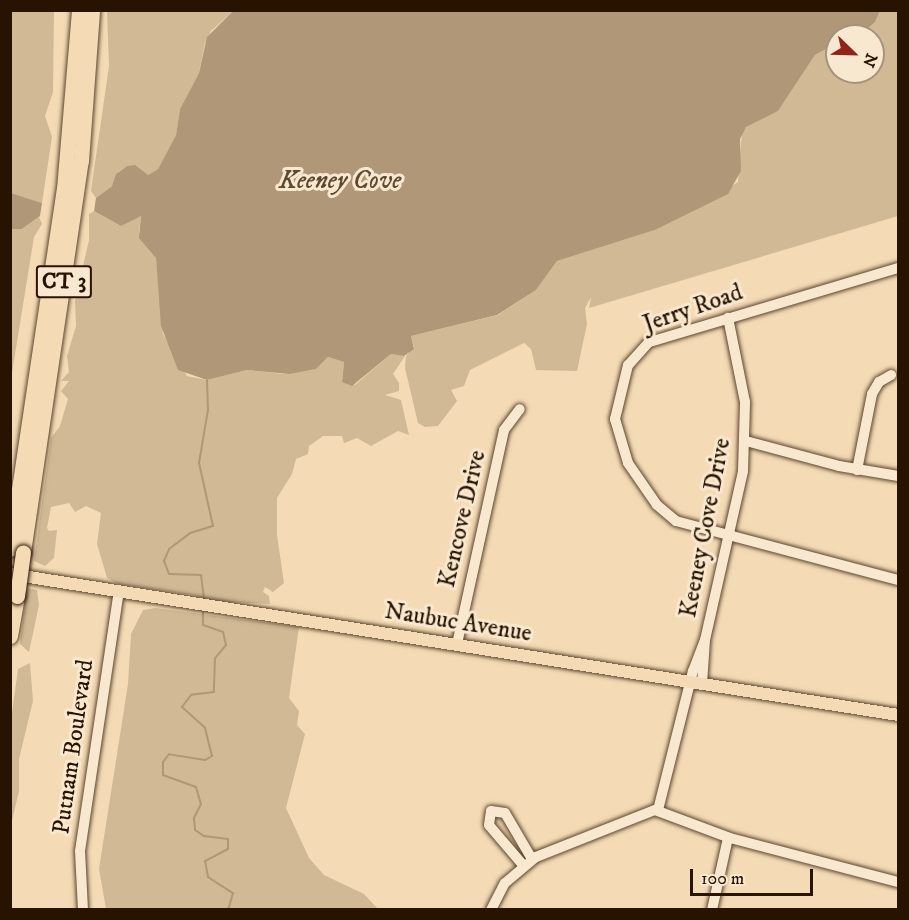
<!DOCTYPE html>
<style>
body{margin:0}
#map{position:relative;width:909px;height:920px;overflow:hidden;background:#f4dbb5;font-family:"IM FELL DW Pica",serif}
div>[style]{position:absolute}
.green>*{inset:0;background:#d1b996}
.water>*{inset:0;background:#af9778}
.stream>*{height:2px;margin:-1px;padding:0 1px;transform-origin:1px;border-radius:1px;background:#af9778}
.roads{filter:drop-shadow(0 0 2px #5b452e) drop-shadow(0 0 2px #5b452e)}
.minor>*{height:10px;margin:-5px;padding:0 5px;transform-origin:5px;border-radius:5px;background:#f8e8cf}
.major>*{height:12px;margin:-6px;padding:0 6px;transform-origin:6px;border-radius:6px;background:#f4dbb5}
.highway>*{height:15px;margin:-7.5px;padding:0 7.5px;transform-origin:7.5px;border-radius:7.5px;background:#f4dbb5}
.bridges{filter:drop-shadow(0 0 2px #281301) drop-shadow(0 0 2px #281301)}
.highway-bridge>*{height:15px;margin:-7.5px;padding:0 7.5px;transform-origin:7.5px;border-radius:7.5px;background:#f4dbb5}
span{translate:-50% -50%;white-space:nowrap;text-align:center;line-height:1.15;-webkit-text-stroke:6px #f8e8cf;paint-order:stroke}
.shield-label span{padding:2px 4px;background:#f8e8cf;border:2px solid;border-radius:4px;-webkit-text-stroke-width:0}
.shield-label{font-size:22px;color:#281301;font-weight:700}
.street-label{font-size:24px;color:#281301}
.water-label{font-size:26px;color:#5e4831;font-style:italic}
.frame{position:absolute;inset:0;border:12px solid #281301;pointer-events:none}
.north{position:absolute;left:825px;top:24px;width:60px;height:60px;box-sizing:border-box;background:#f8e8cf;border:2px solid #a5937d;border-radius:50%;rotate:113deg;font-size:16px;font-weight:700;line-height:24px;text-align:center;color:#281301}
.north::after{content:'';display:block;margin:auto;width:21px;height:27px;background:#8f2418;clip-path:polygon(50% 0,100% 100%,50% 72%,0 100%)}
.scale{position:absolute;left:690px;top:869px;width:123px;height:27px;box-sizing:border-box;border:3px solid #281301;border-top:0;padding-left:8px;font-size:18px;line-height:21px;white-space:nowrap;color:#281301;-webkit-text-stroke:4px #f8e8cf;paint-order:stroke}
</style>
<div id="map">
<div class="green">
<i style="clip-path:polygon(11px 11px,54px 11px,53px 92px,45px 116px,52px 137px,42px 203px,11px 193px)"></i>
<i style="clip-path:polygon(107px 11px,233px 11px,211px 31px,205px 43px,199px 73px,180px 109px,176px 135px,158px 169px,148px 175px,127px 166px,118px 172px,112px 186px,96px 198px,91px 191px,109px 66px)"></i>
<i style="clip-path:polygon(880px 11px,898px 11px,898px 216px,589px 308px,591px 297px,585px 308px,587px 324px,577px 371px,536px 370px,531px 349px,524px 343px,470px 370px,464px 386px,451px 390px,457px 401px,438px 426px,425px 427px,418px 423px,405px 368px,406px 356px,414px 347px,411px 336px,498px 315px,536px 290px,557px 261px,655px 230px,693px 211px,738px 182px,742px 132px,751px 122px,778px 111px,815px 55px,837px 43px,837px 72px,873px 72px,873px 36px,856px 36px,875px 22px)"></i>
<i style="clip-path:polygon(94px 211px,121px 226px,141px 215px,139px 232px,156px 258px,163px 334px,187px 376px,207px 380px,247px 370px,283px 374px,316px 369px,328px 357px,344px 362px,342px 379px,355px 385px,391px 354px,405px 356px,393px 374px,399px 383px,399px 391px,385px 395px,401px 400px,409px 435px,398px 431px,371px 446px,357px 438px,344px 443px,342px 436px,323px 436px,309px 446px,308px 454px,296px 459px,292px 474px,277px 498px,277px 535px,284px 583px,273px 592px,265px 587px,263px 592px,269px 596px,270px 604px,208px 601px,194px 595px,118px 584px,107px 578px,97px 544px,101px 513px,86px 506px,75px 512px,69px 503px,51px 507px,47px 528px,49px 531px,57px 530px,54px 558px,45px 566px,34px 561px,51px 438px,60px 426px,68px 399px,61px 391px,69px 381px,61px 381px,69px 372px,67px 356px,76px 326px,75px 301px,89px 240px,89px 214px)"></i>
<i style="clip-path:polygon(39px 217px,42px 224px,34px 237px,11px 379px,11px 229px,22px 229px)"></i>
<i style="clip-path:polygon(27px 588px,37px 590px,39px 605px,29px 652px,20px 644px)"></i>
<i style="clip-path:polygon(155px 608px,299px 627px,289px 698px,299px 711px,297px 725px,305px 734px,286px 808px,309px 858px,324px 875px,364px 894px,378px 909px,106px 909px,99px 869px,128px 684px,131px 634px,143px 610px)"></i>
<i style="clip-path:polygon(30px 663px,33px 701px,19px 759px,19px 791px,11px 825px,10px 728px,18px 669px)"></i>
</div>
<div class="water">
<i style="clip-path:polygon(233px 11px,233px 10px,880px 11px,875px 22px,863px 32px,856px 36px,837px 36px,837px 43px,815px 55px,778px 111px,746px 127px,740px 139px,741px 171px,728px 194px,655px 230px,557px 261px,536px 290px,497px 315px,411px 336px,414px 349px,404px 356px,391px 354px,352px 386px,342px 382px,344px 362px,328px 357px,316px 369px,289px 374px,247px 370px,207px 380px,178px 370px,161px 326px,156px 258px,139px 238px,141px 216px,121px 226px,94px 211px,96px 198px,112px 186px,116px 174px,127px 166px,135px 165px,148px 175px,158px 169px,176px 135px,180px 109px,199px 73px,207px 37px)"></i>
<i style="clip-path:polygon(11px 193px,42px 203px,40px 216px,22px 229px,11px 229px)"></i>
</div>
<div class="stream">
<i style="left:204px;top:599px;width:24px;rotate:-97deg"></i>
<i style="left:201px;top:575px;width:32px;rotate:-178deg"></i>
<i style="left:169px;top:574px;width:14px;rotate:-111deg"></i>
<i style="left:164px;top:561px;width:13px;rotate:-67deg"></i>
<i style="left:169px;top:549px;width:26px;rotate:-37deg"></i>
<i style="left:190px;top:533px;width:24px;rotate:-17deg"></i>
<i style="left:213px;top:526px;width:65px;rotate:-102.5deg"></i>
<i style="left:199px;top:463px;width:54px;rotate:-80.4deg"></i>
<i style="left:208px;top:410px;width:30px;rotate:-92deg"></i>
<i style="left:203px;top:608px;width:17px;rotate:90deg"></i>
<i style="left:203px;top:625px;width:21px;rotate:19deg"></i>
<i style="left:223px;top:632px;width:13px;rotate:77deg"></i>
<i style="left:226px;top:645px;width:17px;rotate:130deg"></i>
<i style="left:215px;top:658px;width:34px;rotate:92deg"></i>
<i style="left:214px;top:692px;width:23px;rotate:173deg"></i>
<i style="left:191px;top:695px;width:15px;rotate:127deg"></i>
<i style="left:182px;top:707px;width:31px;rotate:42deg"></i>
<i style="left:205px;top:728px;width:29px;rotate:76deg"></i>
<i style="left:212px;top:756px;width:8px;rotate:150deg"></i>
<i style="left:205px;top:760px;width:36px;rotate:-171deg"></i>
<i style="left:169px;top:754px;width:10px;rotate:127deg"></i>
<i style="left:163px;top:762px;width:13px;rotate:90deg"></i>
<i style="left:163px;top:775px;width:35px;rotate:20deg"></i>
<i style="left:196px;top:787px;width:18px;rotate:74deg"></i>
<i style="left:201px;top:804px;width:16px;rotate:117deg"></i>
<i style="left:194px;top:818px;width:12px;rotate:85deg"></i>
<i style="left:195px;top:830px;width:11px;rotate:34deg"></i>
<i style="left:204px;top:836px;width:24px;rotate:7deg"></i>
<i style="left:228px;top:839px;width:10px;rotate:90deg"></i>
<i style="left:228px;top:849px;width:26px;rotate:152deg"></i>
<i style="left:205px;top:861px;width:16px;rotate:79deg"></i>
<i style="left:208px;top:877px;width:30px;rotate:33deg"></i>
<i style="left:233px;top:893px;width:18px;rotate:106deg"></i>
</div>
<div class="roads">
<div class="minor">
<i style="left:898px;top:268px;width:260px;rotate:163.4deg"></i>
<i style="left:649px;top:342px;width:31px;rotate:132deg"></i>
<i style="left:628px;top:365px;width:56px;rotate:103.5deg"></i>
<i style="left:615px;top:419px;width:46px;rotate:73.5deg"></i>
<i style="left:628px;top:463px;width:51px;rotate:55.4deg"></i>
<i style="left:657px;top:505px;width:25px;rotate:40deg"></i>
<i style="left:676px;top:521px;width:230px;rotate:14.9deg"></i>
<i style="left:746px;top:441px;width:96px;rotate:15deg"></i>
<i style="left:839px;top:466px;width:60px;rotate:9.6deg"></i>
<i style="left:857px;top:470px;width:77px;rotate:-78.8deg"></i>
<i style="left:872px;top:394px;width:14px;rotate:-60deg"></i>
<i style="left:879px;top:382px;width:14px;rotate:-30deg"></i>
<i style="left:457px;top:644px;width:219px;rotate:-77.6deg"></i>
<i style="left:504px;top:430px;width:26px;rotate:-53deg"></i>
<i style="left:702px;top:684px;width:44px;rotate:-86.1deg"></i>
<i style="left:658px;top:810px;width:143px;rotate:-75.9deg"></i>
<i style="left:693px;top:671px;width:33px;rotate:-69deg"></i>
<i style="left:705px;top:640px;width:173px;rotate:-77.3deg"></i>
<i style="left:743px;top:471px;width:69px;rotate:-88.3deg"></i>
<i style="left:745px;top:402px;width:86px;rotate:-101.4deg"></i>
<i style="left:523px;top:865px;width:52px;rotate:-130.4deg"></i>
<i style="left:489px;top:825px;width:14px;rotate:-82deg"></i>
<i style="left:491px;top:811px;width:14px;rotate:8deg"></i>
<i style="left:505px;top:813px;width:53px;rotate:59.6deg"></i>
<i style="left:83px;top:910px;width:59px;rotate:-92.9deg"></i>
<i style="left:80px;top:851px;width:263px;rotate:-81.5deg"></i>
<i style="left:491px;top:910px;width:30px;rotate:-63deg"></i>
<i style="left:505px;top:883px;width:40px;rotate:-40deg"></i>
<i style="left:536px;top:857px;width:128px;rotate:-21.6deg"></i>
<i style="left:655px;top:810px;width:80px;rotate:20.5deg"></i>
<i style="left:730px;top:838px;width:174px;rotate:14.7deg"></i>
<i style="left:712px;top:910px;width:74px;rotate:-77.5deg"></i>
</div>
<div class="major">
<i style="left:10px;top:574px;width:899px;rotate:9.02deg"></i>
</div>
<div class="highway">
<i style="left:10px;top:549px;width:364px;rotate:-81.5deg"></i>
<i style="left:64px;top:189px;width:180px;rotate:-85.2deg"></i>
<i style="left:23px;top:552px;width:395px;rotate:-81.6deg"></i>
<i style="left:81px;top:161px;width:151px;rotate:-85.8deg"></i>
<i style="left:10px;top:636px;width:41px;rotate:-80.1deg"></i>
</div>
</div>
<div class="bridges">
<div class="highway-bridge">
<i style="left:17px;top:596px;width:44px;rotate:-82.2deg"></i>
</div>
</div>
<div class="shield-label">
<span style="left:64px;top:282px">CT 3</span>
</div>
<div class="street-label">
<span style="left:693px;top:309px;rotate:-19deg">Jerry Road</span>
<span style="left:463px;top:519px;rotate:-77deg">Kencove Drive</span>
<span style="left:706px;top:528px;rotate:-79deg">Keeney Cove Drive</span>
<span style="left:458px;top:623px;rotate:9deg">Naubuc Avenue</span>
<span style="left:74px;top:747px;rotate:-82deg">Putnam Boulevard</span>
</div>
<div class="water-label">
<span style="left:340px;top:181px">Keeney Cove</span>
</div>
<div class="frame"></div>
<div class="north">N</div>
<div class="scale">100 m</div>
</div>
